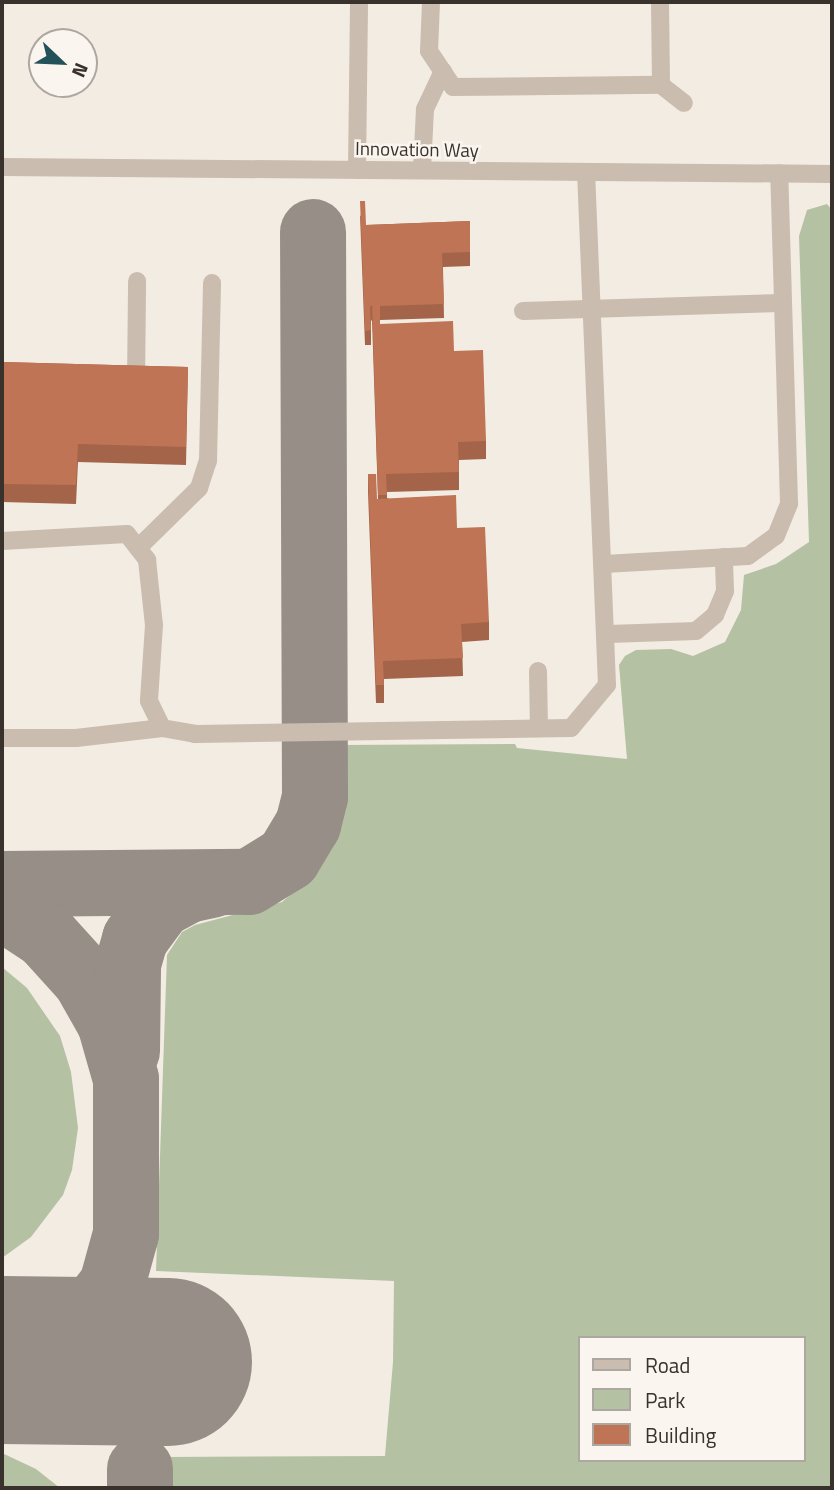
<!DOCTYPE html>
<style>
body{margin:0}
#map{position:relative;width:834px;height:1490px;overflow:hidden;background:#f2ece2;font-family:"Titillium Web",sans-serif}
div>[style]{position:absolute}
.green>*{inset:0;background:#b5c1a3}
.taxiway>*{height:66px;margin:-33px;padding:0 33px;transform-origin:33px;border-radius:33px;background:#968e87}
.runway>*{height:168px;margin:-84px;padding:0 84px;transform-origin:84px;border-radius:84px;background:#968e87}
.minor>*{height:18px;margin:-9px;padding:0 9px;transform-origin:9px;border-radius:9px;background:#cabcae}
.wall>*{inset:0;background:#a36449}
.building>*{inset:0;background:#be7455}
span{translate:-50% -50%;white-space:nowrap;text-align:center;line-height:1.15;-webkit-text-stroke:5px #faf5ef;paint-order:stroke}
.street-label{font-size:19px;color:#39312c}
.frame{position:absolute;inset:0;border:4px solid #39312c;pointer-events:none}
.legend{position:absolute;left:578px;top:1336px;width:228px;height:126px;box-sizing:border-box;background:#faf5ef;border:2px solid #ada7a1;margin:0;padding:9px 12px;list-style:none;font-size:21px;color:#39312c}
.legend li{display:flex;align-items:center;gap:14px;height:35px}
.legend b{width:35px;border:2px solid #ada7a1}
.north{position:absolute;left:28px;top:28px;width:70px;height:70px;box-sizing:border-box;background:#faf5ef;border:2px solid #ada7a1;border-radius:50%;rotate:113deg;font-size:19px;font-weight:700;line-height:28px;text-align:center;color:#39312c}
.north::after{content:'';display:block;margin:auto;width:24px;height:32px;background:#245259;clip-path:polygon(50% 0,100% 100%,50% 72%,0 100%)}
</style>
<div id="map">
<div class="green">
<i style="clip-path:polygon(evenodd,827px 204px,832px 210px,832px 1488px,165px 1488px,164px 1457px,385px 1456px,393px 1362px,394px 1281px,156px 1271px,167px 955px,182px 932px,195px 925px,282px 902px,312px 876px,327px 853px,334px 828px,341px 745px,515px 744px,517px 748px,627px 759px,619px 665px,625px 656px,636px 650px,671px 649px,693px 656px,725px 642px,741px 610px,744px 575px,776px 564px,809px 542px,799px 236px,807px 210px,827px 204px,580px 1338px,804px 1338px,804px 1460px,580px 1460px,580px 1338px)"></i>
<i style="clip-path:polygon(2px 967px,27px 988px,60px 1036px,71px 1072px,78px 1128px,72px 1170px,63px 1195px,31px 1237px,2px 1258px)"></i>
<i style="clip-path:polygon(2px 1453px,36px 1469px,60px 1488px,2px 1488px)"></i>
</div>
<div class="taxiway">
<i style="left:2px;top:884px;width:247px;rotate:-0.5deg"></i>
<i style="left:249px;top:882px;width:46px;rotate:-31.6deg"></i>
<i style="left:288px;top:858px;width:39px;rotate:-59deg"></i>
<i style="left:308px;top:825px;width:29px;rotate:-76deg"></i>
<i style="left:315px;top:797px;width:565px;rotate:-90.2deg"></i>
<i style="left:2px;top:907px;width:53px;rotate:33.4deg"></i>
<i style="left:46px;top:936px;width:58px;rotate:47.8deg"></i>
<i style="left:85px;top:979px;width:51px;rotate:60.4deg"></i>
<i style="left:110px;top:1023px;width:58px;rotate:74.1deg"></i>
<i style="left:126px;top:1079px;width:155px;rotate:90deg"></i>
<i style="left:126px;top:1234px;width:53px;rotate:105.4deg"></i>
<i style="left:112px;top:1285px;width:37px;rotate:128deg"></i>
<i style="left:89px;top:1314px;width:40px;rotate:140deg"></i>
<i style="left:58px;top:1340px;width:35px;rotate:151deg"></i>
<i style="left:27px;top:1357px;width:22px;rotate:172deg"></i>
<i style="left:127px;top:1051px;width:87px;rotate:-89.3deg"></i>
<i style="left:128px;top:964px;width:26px;rotate:-74deg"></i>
<i style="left:135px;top:939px;width:42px;rotate:-53.7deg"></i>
<i style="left:160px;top:905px;width:32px;rotate:-28deg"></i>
<i style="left:188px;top:890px;width:25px;rotate:-12deg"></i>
<i style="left:140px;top:1488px;width:19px;rotate:-90deg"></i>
</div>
<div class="runway">
<i style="left:2px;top:1360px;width:166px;rotate:0.7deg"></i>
</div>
<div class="minor">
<i style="left:431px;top:2px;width:49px;rotate:92.3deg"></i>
<i style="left:429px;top:51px;width:43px;rotate:56.3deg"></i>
<i style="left:453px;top:87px;width:208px;rotate:-0.6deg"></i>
<i style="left:661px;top:85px;width:29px;rotate:38deg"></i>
<i style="left:660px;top:2px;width:83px;rotate:89.3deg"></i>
<i style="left:2px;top:167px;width:830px;rotate:0.48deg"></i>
<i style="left:357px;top:170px;width:168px;rotate:-89.3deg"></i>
<i style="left:422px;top:170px;width:61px;rotate:-87.2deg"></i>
<i style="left:425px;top:109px;width:42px;rotate:-64.7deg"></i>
<i style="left:523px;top:311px;width:258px;rotate:-1.8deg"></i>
<i style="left:136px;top:384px;width:103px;rotate:-89.4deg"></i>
<i style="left:2px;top:541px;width:125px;rotate:-3.2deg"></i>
<i style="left:127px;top:534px;width:33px;rotate:52deg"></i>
<i style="left:147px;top:560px;width:65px;rotate:83.9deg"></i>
<i style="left:154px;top:625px;width:76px;rotate:93.8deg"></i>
<i style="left:149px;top:701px;width:30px;rotate:64deg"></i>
<i style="left:162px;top:728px;width:34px;rotate:10deg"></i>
<i style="left:195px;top:734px;width:376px;rotate:-0.9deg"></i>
<i style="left:571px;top:728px;width:56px;rotate:-50.1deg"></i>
<i style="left:607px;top:685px;width:513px;rotate:-92.34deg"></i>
<i style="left:138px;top:548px;width:86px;rotate:-44.5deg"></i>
<i style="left:199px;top:488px;width:28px;rotate:-72deg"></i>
<i style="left:208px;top:461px;width:178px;rotate:-88.7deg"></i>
<i style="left:604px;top:564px;width:144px;rotate:-3.2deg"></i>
<i style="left:748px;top:556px;width:34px;rotate:-36deg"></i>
<i style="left:776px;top:536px;width:35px;rotate:-68deg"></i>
<i style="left:789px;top:503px;width:330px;rotate:-91.7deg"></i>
<i style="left:609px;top:634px;width:87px;rotate:-2deg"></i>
<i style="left:696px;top:631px;width:25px;rotate:-40deg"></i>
<i style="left:715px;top:615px;width:26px;rotate:-67deg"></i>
<i style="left:725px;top:591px;width:34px;rotate:-92deg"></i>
<i style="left:538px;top:671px;width:57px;rotate:89deg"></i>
<i style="left:2px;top:738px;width:74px"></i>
<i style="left:76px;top:738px;width:87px;rotate:-6.6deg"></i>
</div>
<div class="wall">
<i style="clip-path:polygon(360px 215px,366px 225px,470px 221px,470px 266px,443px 267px,444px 318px,380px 320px,380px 324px,454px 351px,486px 441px,486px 459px,459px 460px,459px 490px,387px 492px,387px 498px,457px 528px,489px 622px,489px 640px,462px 642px,463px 676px,384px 679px,384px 703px,376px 703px,368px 492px,368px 474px,377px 499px,378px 499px,372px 320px,371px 321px,371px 345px,365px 345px)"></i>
<i style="clip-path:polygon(2px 362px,188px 367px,186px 465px,78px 462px,76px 504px,2px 502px)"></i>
</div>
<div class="building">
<i style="clip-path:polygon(360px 201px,365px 201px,366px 225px,470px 221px,470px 252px,442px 253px,444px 304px,380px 306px,380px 303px,372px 303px,372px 306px,370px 306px,371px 330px,365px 331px)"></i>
<i style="clip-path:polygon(372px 303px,380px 303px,380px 324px,453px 321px,454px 351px,483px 350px,486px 441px,458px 442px,459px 472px,386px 474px,387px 495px,378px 495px)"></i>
<i style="clip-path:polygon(2px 362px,188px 367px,186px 447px,78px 444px,76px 485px,2px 484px)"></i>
<i style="clip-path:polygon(368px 474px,376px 474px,377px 499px,456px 495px,457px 528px,485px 527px,489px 622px,461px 624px,463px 658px,383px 661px,384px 685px,376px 685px)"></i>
</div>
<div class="street-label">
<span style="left:417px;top:149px;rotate:1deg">Innovation Way</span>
</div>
<div class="frame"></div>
<ul class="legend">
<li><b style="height:9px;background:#cabcae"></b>Road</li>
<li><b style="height:19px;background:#b5c1a3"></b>Park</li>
<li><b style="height:19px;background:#be7455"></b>Building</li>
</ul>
<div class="north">N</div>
</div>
